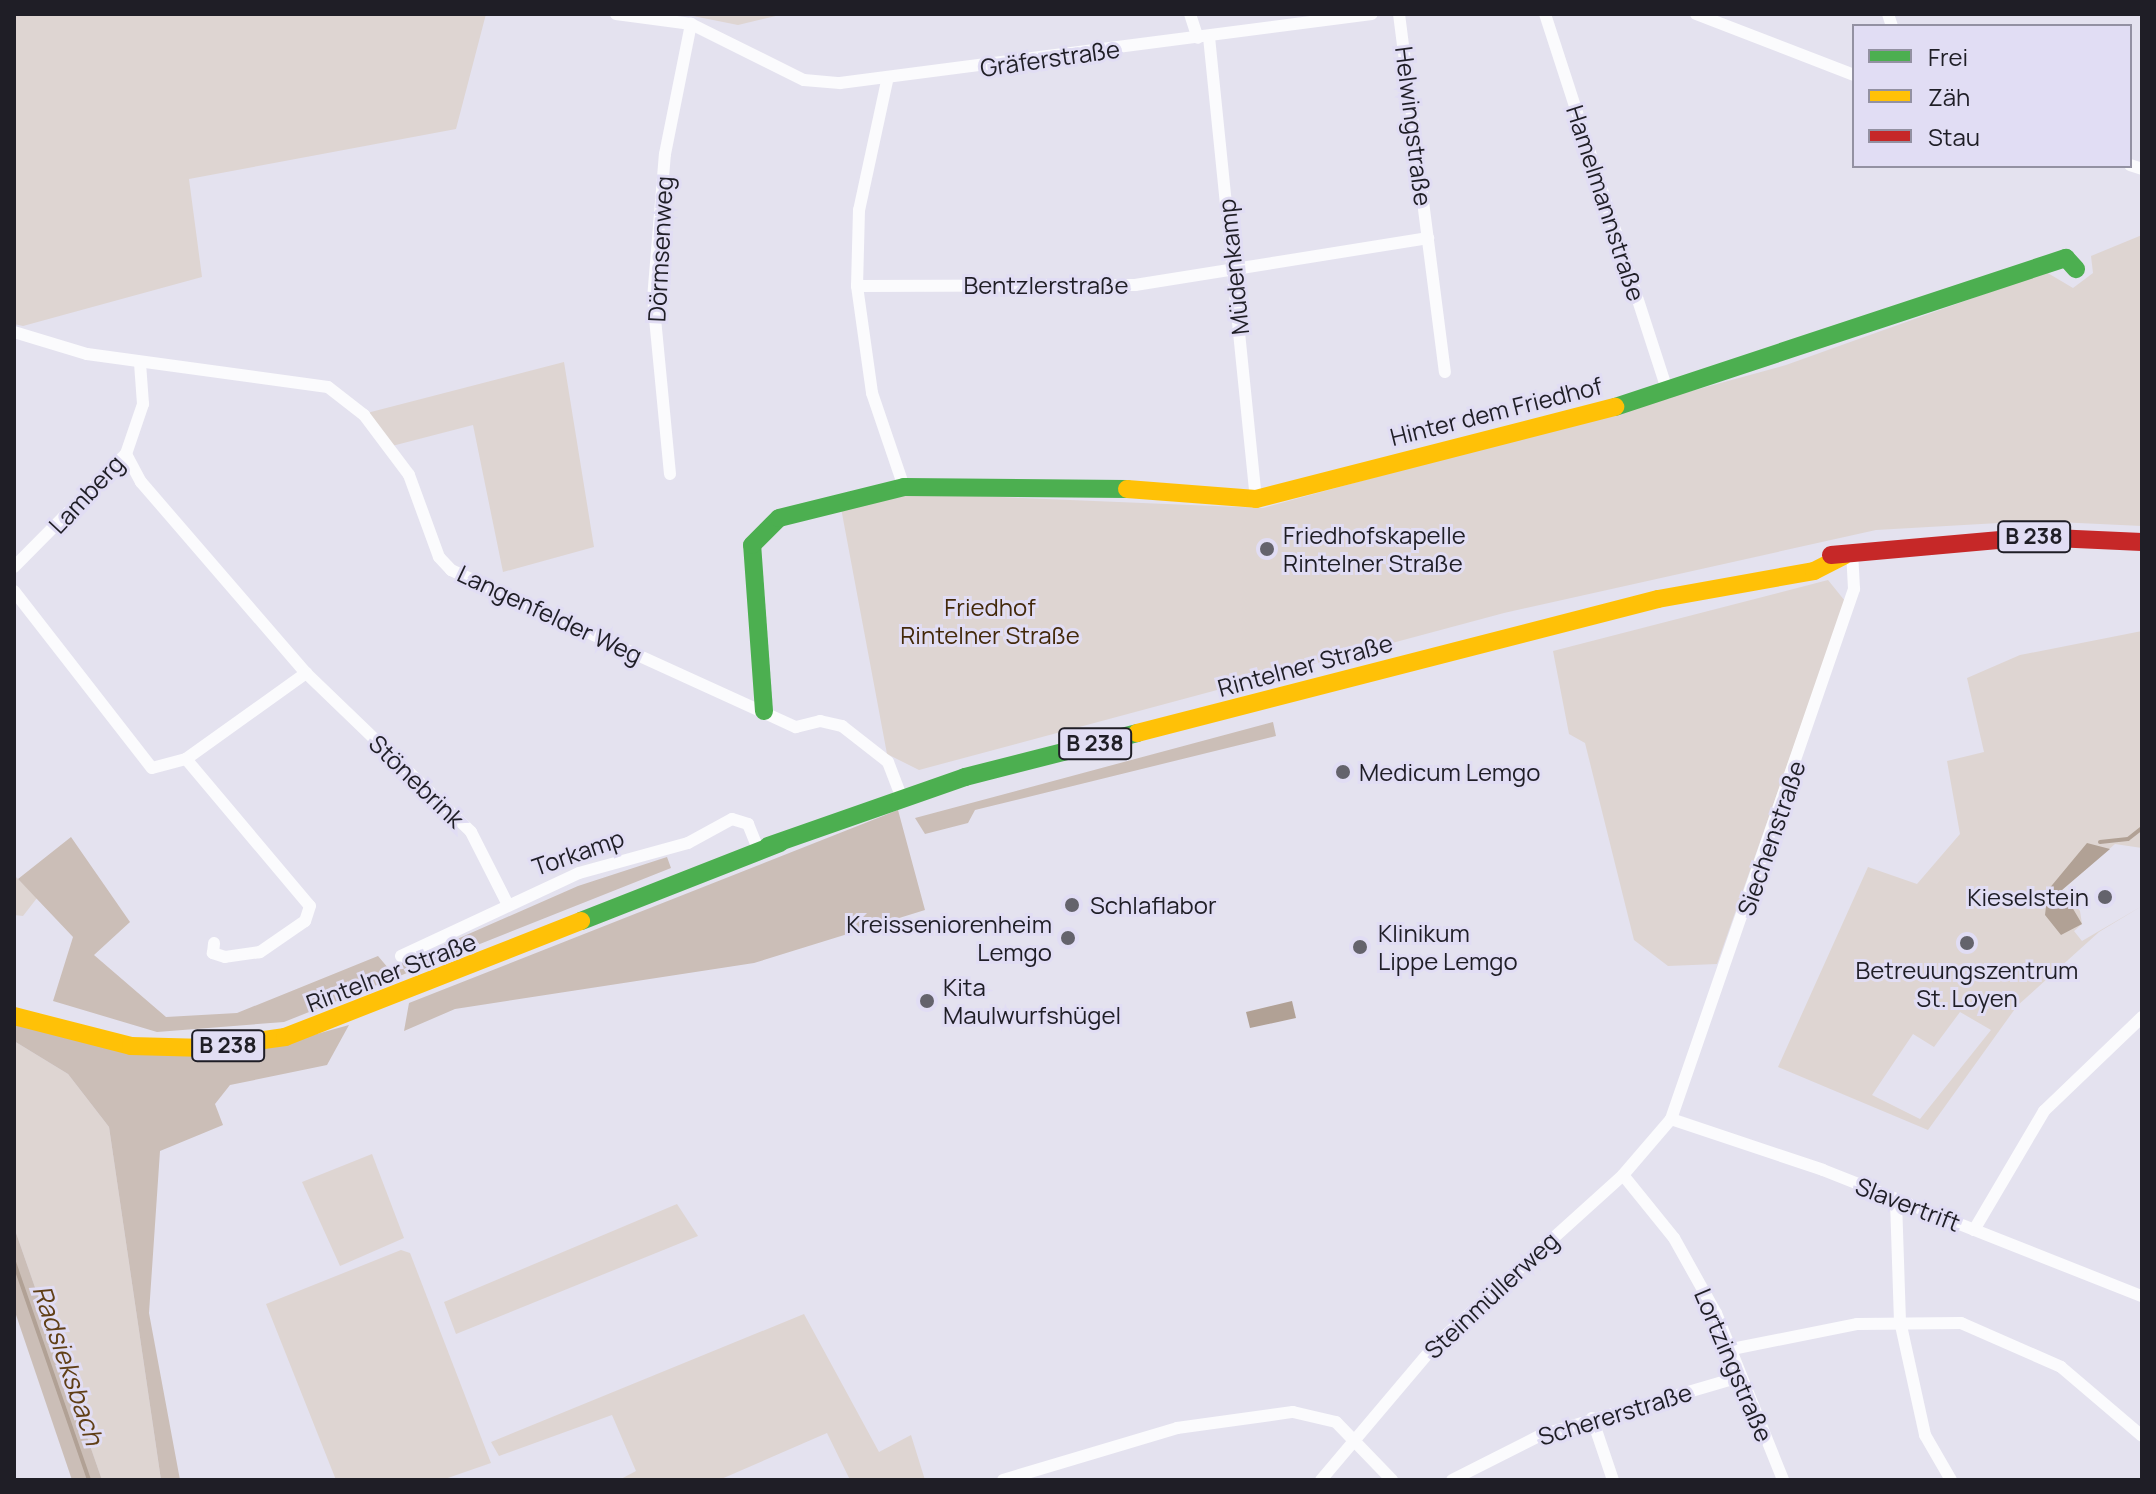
<!DOCTYPE html>
<meta charset="utf-8">
<style>
body{margin:0}
#map{position:relative;width:2156px;height:1494px;overflow:hidden;background:#e4e2ef;font-family:Manrope,sans-serif}
div>[style]{position:absolute}
.green>*{inset:0;background:#ded5d2}
.forest>*{inset:0;background:#cbbeb7}
.water>*{inset:0;background:#b1a195}
.stream>*{height:4px;margin:-2px;padding:0 2px;transform-origin:2px;border-radius:2px;background:#b1a195}
.street>*{height:12px;margin:-6px;padding:0 6px;transform-origin:6px;border-radius:6px;background:#fbfbfd}
.fast>*{height:18px;margin:-9px;padding:0 9px;transform-origin:9px;border-radius:9px;background:#4caf50}
.slow>*{height:18px;margin:-9px;padding:0 9px;transform-origin:9px;border-radius:9px;background:#ffc107}
.jam>*{height:18px;margin:-9px;padding:0 9px;transform-origin:9px;border-radius:9px;background:#c62828}
.dots>*{width:22px;height:22px;translate:-50% -50%;box-sizing:border-box;border:4px solid #e1ddf4;border-radius:50%}
span{translate:-50% -50%;white-space:nowrap;text-align:center;line-height:1.15;-webkit-text-stroke:6px #e1ddf4;paint-order:stroke}
.shield-label span{padding:2px 6px;background:#e1ddf4;border:2px solid;border-radius:6px;-webkit-text-stroke-width:0}
.shield-label{font-size:22px;color:#1f1e26;font-weight:700}
.street-label{font-size:24px;color:#1f1e26}
.poi-label{font-size:24px;color:#1f1e26}
.left{translate:0 -50%;text-align:left}
.right{translate:-100% -50%;text-align:right}
.park-label{font-size:24px;color:#43290a}
.water-label{font-size:26px;color:#603f16;font-style:italic}
.frame{position:absolute;inset:0;border:16px solid #1f1e26;pointer-events:none}
.legend{position:absolute;left:1852px;top:24px;width:280px;height:144px;box-sizing:border-box;background:#e1ddf4;border:2px solid #9391a2;margin:0;padding:10px 14px;list-style:none;font-size:24px;color:#1f1e26}
.legend li{display:flex;align-items:center;gap:16px;height:40px}
.legend b{width:40px;border:2px solid #9391a2}
</style>
<div id="map">
<div class="green">
<i style="clip-path:polygon(14px 14px,486px 14px,456px 129px,189px 179px,202px 277px,23px 326px,14px 324px)"></i>
<i style="clip-path:polygon(683px 14px,784px 14px,738px 25px)"></i>
<i style="clip-path:polygon(2142px 235px,2142px 526px,2036px 521px,1876px 530px,1504px 613px,919px 770px,887px 754px,841px 508px,905px 493px,1263px 508px,1786px 365px,2046px 272px,2073px 288px,2093px 273px,2091px 256px)"></i>
<i style="clip-path:polygon(564px 362px,594px 547px,503px 572px,473px 425px,392px 446px,367px 413px)"></i>
<i style="clip-path:polygon(1828px 580px,1845px 601px,1717px 964px,1668px 966px,1634px 940px,1585px 743px,1569px 734px,1553px 651px)"></i>
<i style="clip-path:polygon(evenodd,2142px 631px,2142px 848px,2115px 844px,2062px 890px,2080px 911px,2082px 924px,2074px 931px,2082px 941px,2142px 906px,2099px 932px,2017px 1006px,1928px 1130px,1778px 1067px,1868px 867px,1917px 884px,1960px 834px,1947px 761px,1984px 752px,1967px 678px,2020px 655px,2142px 631px,1960px 1012px,1991px 1030px,1920px 1119px,1872px 1095px,1913px 1034px,1934px 1047px,1960px 1012px)"></i>
<i style="clip-path:polygon(14px 875px,37px 898px,23px 916px,14px 915px)"></i>
<i style="clip-path:polygon(14px 1041px,68px 1074px,109px 1127px,161px 1480px,102px 1480px,14px 1227px)"></i>
<i style="clip-path:polygon(372px 1154px,404px 1238px,340px 1266px,302px 1182px)"></i>
<i style="clip-path:polygon(677px 1204px,698px 1236px,456px 1334px,444px 1302px)"></i>
<i style="clip-path:polygon(401px 1250px,410px 1253px,491px 1463px,442px 1480px,336px 1480px,266px 1304px)"></i>
<i style="clip-path:polygon(804px 1314px,879px 1452px,911px 1435px,925px 1480px,850px 1480px,827px 1433px,719px 1480px,619px 1480px,636px 1471px,612px 1415px,499px 1456px,491px 1442px)"></i>
</div>
<div class="forest">
<i style="clip-path:polygon(1273px 722px,1276px 736px,975px 810px,968px 823px,925px 834px,915px 818px)"></i>
<i style="clip-path:polygon(898px 810px,925px 910px,754px 963px,455px 1009px,404px 1031px,409px 1003px)"></i>
<i style="clip-path:polygon(71px 837px,130px 922px,94px 955px,166px 1017px,237px 1013px,378px 956px,389px 969px,578px 886px,667px 857px,671px 868px,284px 1022px,157px 1032px,53px 1001px,73px 937px,18px 879px)"></i>
<i style="clip-path:polygon(14px 1024px,196px 1057px,245px 1054px,349px 1025px,327px 1065px,230px 1085px,215px 1104px,223px 1125px,160px 1151px,149px 1313px,180px 1480px,161px 1480px,109px 1127px,68px 1074px,14px 1041px)"></i>
<i style="clip-path:polygon(14px 1227px,102px 1480px,72px 1480px,14px 1309px)"></i>
</div>
<div class="water">
<i style="clip-path:polygon(2087px 843px,2110px 849px,2062px 890px,2082px 924px,2061px 935px,2045px 915px,2048px 890px)"></i>
<i style="clip-path:polygon(1292px 1001px,1296px 1018px,1250px 1028px,1246px 1012px)"></i>
</div>
<div class="stream">
<i style="left:2100px;top:842px;width:28px;rotate:-6deg"></i>
<i style="left:2128px;top:839px;width:18px;rotate:-38deg"></i>
<i style="left:14px;top:1262px;width:231px;rotate:71deg"></i>
</div>
<div class="street">
<i style="left:616px;top:14px;width:76px;rotate:7.6deg"></i>
<i style="left:691px;top:24px;width:126px;rotate:26.4deg"></i>
<i style="left:804px;top:80px;width:36px;rotate:5deg"></i>
<i style="left:840px;top:83px;width:536px;rotate:-7.39deg"></i>
<i style="left:1190px;top:14px;width:25px;rotate:72deg"></i>
<i style="left:1399px;top:14px;width:361px;rotate:82.7deg"></i>
<i style="left:1545px;top:14px;width:398px;rotate:72deg"></i>
<i style="left:1696px;top:14px;width:169px;rotate:21.1deg"></i>
<i style="left:1888px;top:14px;width:13px;rotate:72deg"></i>
<i style="left:1209px;top:37px;width:464px;rotate:84.2deg"></i>
<i style="left:887px;top:81px;width:132px;rotate:102.2deg"></i>
<i style="left:859px;top:210px;width:76px;rotate:91.5deg"></i>
<i style="left:857px;top:286px;width:108px;rotate:82deg"></i>
<i style="left:872px;top:393px;width:99px;rotate:71.2deg"></i>
<i style="left:2130px;top:165px;width:13px;rotate:18deg"></i>
<i style="left:857px;top:286px;width:278px;rotate:-0.2deg"></i>
<i style="left:1135px;top:285px;width:297px;rotate:-9.1deg"></i>
<i style="left:14px;top:332px;width:76px;rotate:16.8deg"></i>
<i style="left:87px;top:354px;width:243px;rotate:7.8deg"></i>
<i style="left:328px;top:387px;width:46px;rotate:37.9deg"></i>
<i style="left:364px;top:415px;width:75px;rotate:53.1deg"></i>
<i style="left:409px;top:475px;width:87px;rotate:69.9deg"></i>
<i style="left:439px;top:557px;width:18px;rotate:47deg"></i>
<i style="left:451px;top:570px;width:379px;rotate:24.5deg"></i>
<i style="left:796px;top:727px;width:25px;rotate:-14deg"></i>
<i style="left:820px;top:721px;width:23px;rotate:13deg"></i>
<i style="left:842px;top:726px;width:58px;rotate:38deg"></i>
<i style="left:888px;top:762px;width:36px;rotate:69deg"></i>
<i style="left:126px;top:454px;width:32px;rotate:62deg"></i>
<i style="left:141px;top:482px;width:252px;rotate:49.2deg"></i>
<i style="left:306px;top:673px;width:229px;rotate:43.9deg"></i>
<i style="left:471px;top:832px;width:82px;rotate:63.1deg"></i>
<i style="left:670px;top:474px;width:176px;rotate:-95.5deg"></i>
<i style="left:653px;top:299px;width:145px;rotate:-85.3deg"></i>
<i style="left:665px;top:154px;width:133px;rotate:-78.7deg"></i>
<i style="left:14px;top:567px;width:159px;rotate:-45.3deg"></i>
<i style="left:126px;top:454px;width:53px;rotate:-71.2deg"></i>
<i style="left:143px;top:404px;width:41px;rotate:-94.2deg"></i>
<i style="left:14px;top:591px;width:224px;rotate:52.1deg"></i>
<i style="left:152px;top:768px;width:35px;rotate:-15deg"></i>
<i style="left:186px;top:759px;width:148px;rotate:-35.6deg"></i>
<i style="left:186px;top:759px;width:192px;rotate:49.9deg"></i>
<i style="left:310px;top:906px;width:16px;rotate:108deg"></i>
<i style="left:305px;top:921px;width:55px;rotate:145.4deg"></i>
<i style="left:260px;top:952px;width:35px;rotate:172deg"></i>
<i style="left:225px;top:957px;width:13px;rotate:-162deg"></i>
<i style="left:213px;top:953px;width:10px;rotate:-84deg"></i>
<i style="left:401px;top:956px;width:196px;rotate:-25deg"></i>
<i style="left:579px;top:873px;width:113px;rotate:-15.4deg"></i>
<i style="left:688px;top:843px;width:50px;rotate:-28.6deg"></i>
<i style="left:732px;top:819px;width:17px;rotate:17deg"></i>
<i style="left:748px;top:824px;width:27px;rotate:68deg"></i>
<i style="left:1671px;top:1119px;width:160px;rotate:18.5deg"></i>
<i style="left:1823px;top:1170px;width:343px;rotate:21.6deg"></i>
<i style="left:1623px;top:1175px;width:81px;rotate:51deg"></i>
<i style="left:1674px;top:1238px;width:86px;rotate:60.8deg"></i>
<i style="left:1716px;top:1313px;width:180px;rotate:68.1deg"></i>
<i style="left:1896px;top:1201px;width:120px;rotate:88.1deg"></i>
<i style="left:1900px;top:1321px;width:117px;rotate:77.6deg"></i>
<i style="left:1925px;top:1435px;width:52px;rotate:60deg"></i>
<i style="left:1974px;top:1230px;width:138px;rotate:-59.5deg"></i>
<i style="left:2044px;top:1111px;width:136px;rotate:-43.8deg"></i>
<i style="left:1732px;top:1349px;width:127px;rotate:-11.3deg"></i>
<i style="left:1857px;top:1324px;width:104px;rotate:-0.6deg"></i>
<i style="left:1961px;top:1323px;width:109px;rotate:23.7deg"></i>
<i style="left:2061px;top:1367px;width:106px;rotate:40.4deg"></i>
<i style="left:1592px;top:1418px;width:65px;rotate:71.3deg"></i>
<i style="left:1003px;top:1480px;width:182px;rotate:-16.6deg"></i>
<i style="left:1177px;top:1428px;width:117px;rotate:-7.9deg"></i>
<i style="left:1293px;top:1412px;width:44px;rotate:13.1deg"></i>
<i style="left:1336px;top:1422px;width:81px;rotate:46deg"></i>
<i style="left:1321px;top:1480px;width:177px;rotate:-49.8deg"></i>
<i style="left:1435px;top:1345px;width:253px;rotate:-42.1deg"></i>
<i style="left:1623px;top:1175px;width:74px;rotate:-49.4deg"></i>
<i style="left:1671px;top:1119px;width:561px;rotate:-70.95deg"></i>
<i style="left:1854px;top:589px;width:35px;rotate:-93deg"></i>
<i style="left:1452px;top:1480px;width:100px;rotate:-26.8deg"></i>
<i style="left:1541px;top:1435px;width:206px;rotate:-16.3deg"></i>
</div>
<div class="fast">
<i style="left:1615px;top:407px;width:475px;rotate:-18.3deg"></i>
<i style="left:2066px;top:258px;width:15px;rotate:48deg"></i>
<i style="left:764px;top:711px;width:166px;rotate:-94.1deg"></i>
<i style="left:752px;top:545px;width:38px;rotate:-45deg"></i>
<i style="left:779px;top:518px;width:129px;rotate:-13.9deg"></i>
<i style="left:904px;top:487px;width:223px;rotate:0.5deg"></i>
<i style="left:768px;top:846px;width:209px;rotate:-19.3deg"></i>
<i style="left:965px;top:777px;width:178px;rotate:-14.3deg"></i>
<i style="left:581px;top:921px;width:214px;rotate:-21.4deg"></i>
</div>
<div class="slow">
<i style="left:1127px;top:489px;width:129px;rotate:4.4deg"></i>
<i style="left:1256px;top:499px;width:371px;rotate:-14.4deg"></i>
<i style="left:1137px;top:733px;width:538px;rotate:-14.42deg"></i>
<i style="left:1658px;top:599px;width:158px;rotate:-10.2deg"></i>
<i style="left:1814px;top:571px;width:34px;rotate:-27deg"></i>
<i style="left:14px;top:1016px;width:121px;rotate:14.4deg"></i>
<i style="left:131px;top:1046px;width:75px;rotate:1.5deg"></i>
<i style="left:206px;top:1048px;width:80px;rotate:-7.9deg"></i>
<i style="left:285px;top:1037px;width:318px;rotate:-21.4deg"></i>
</div>
<div class="jam">
<i style="left:1831px;top:555px;width:201px;rotate:-5.1deg"></i>
<i style="left:2031px;top:537px;width:111px;rotate:2.6deg"></i>
</div>
<div class="dots">
<i style="left:1267px;top:549px;background:#64636c"></i>
<i style="left:1343px;top:772px;background:#64636c"></i>
<i style="left:2105px;top:897px;background:#64636c"></i>
<i style="left:1072px;top:905px;background:#64636c"></i>
<i style="left:1068px;top:938px;background:#64636c"></i>
<i style="left:1967px;top:943px;background:#64636c"></i>
<i style="left:1360px;top:947px;background:#64636c"></i>
<i style="left:927px;top:1001px;background:#64636c"></i>
</div>
<div class="shield-label">
<span style="left:2034px;top:537px">B 238</span>
<span style="left:1095px;top:744px">B 238</span>
<span style="left:228px;top:1046px">B 238</span>
</div>
<div class="street-label">
<span style="left:1050px;top:58px;rotate:-8deg">Gräferstraße</span>
<span style="left:1414px;top:126px;rotate:83deg">Helwingstraße</span>
<span style="left:1606px;top:203px;rotate:72deg">Hamelmannstraße</span>
<span style="left:660px;top:249px;rotate:-87deg">Dörmsenweg</span>
<span style="left:1233px;top:267px;rotate:-96deg">Müdenkamp</span>
<span style="left:1046px;top:285px">Bentzlerstraße</span>
<span style="left:1496px;top:411px;rotate:-14deg">Hinter dem Friedhof</span>
<span style="left:86px;top:494px;rotate:-47deg">Lamberg</span>
<span style="left:550px;top:614px;rotate:25deg">Langenfelder Weg</span>
<span style="left:1305px;top:665px;rotate:-15deg">Rintelner Straße</span>
<span style="left:417px;top:781px;rotate:44deg">Stönebrink</span>
<span style="left:1771px;top:838px;rotate:-71deg">Siechenstraße</span>
<span style="left:578px;top:852px;rotate:-19deg">Torkamp</span>
<span style="left:391px;top:972px;rotate:-21deg">Rintelner Straße</span>
<span style="left:1908px;top:1204px;rotate:21deg">Slavertrift</span>
<span style="left:1491px;top:1295px;rotate:-43deg">Steinmüllerweg</span>
<span style="left:1734px;top:1365px;rotate:67deg">Lortzingstraße</span>
<span style="left:1615px;top:1414px;rotate:-17deg">Schererstraße</span>
</div>
<div class="poi-label">
<span class="left" style="left:1283px;top:549px">Friedhofskapelle<br>Rintelner Straße</span>
<span class="left" style="left:1359px;top:772px">Medicum Lemgo</span>
<span class="right" style="left:2089px;top:897px">Kieselstein</span>
<span class="left" style="left:1090px;top:905px">Schlaflabor</span>
<span class="right" style="left:1052px;top:938px">Kreisseniorenheim<br>Lemgo</span>
<span class="left" style="left:1378px;top:947px">Klinikum<br>Lippe Lemgo</span>
<span style="left:1967px;top:984px">Betreuungszentrum<br>St. Loyen</span>
<span class="left" style="left:943px;top:1001px">Kita<br>Maulwurfshügel</span>
</div>
<div class="park-label">
<span style="left:990px;top:621px">Friedhof<br>Rintelner Straße</span>
</div>
<div class="water-label">
<span style="left:68px;top:1365px;rotate:71deg">Radsieksbach</span>
</div>
<div class="frame"></div>
<ul class="legend">
<li><b style="height:10px;background:#4caf50"></b>Frei</li>
<li><b style="height:10px;background:#ffc107"></b>Zäh</li>
<li><b style="height:10px;background:#c62828"></b>Stau</li>
</ul>
</div>
